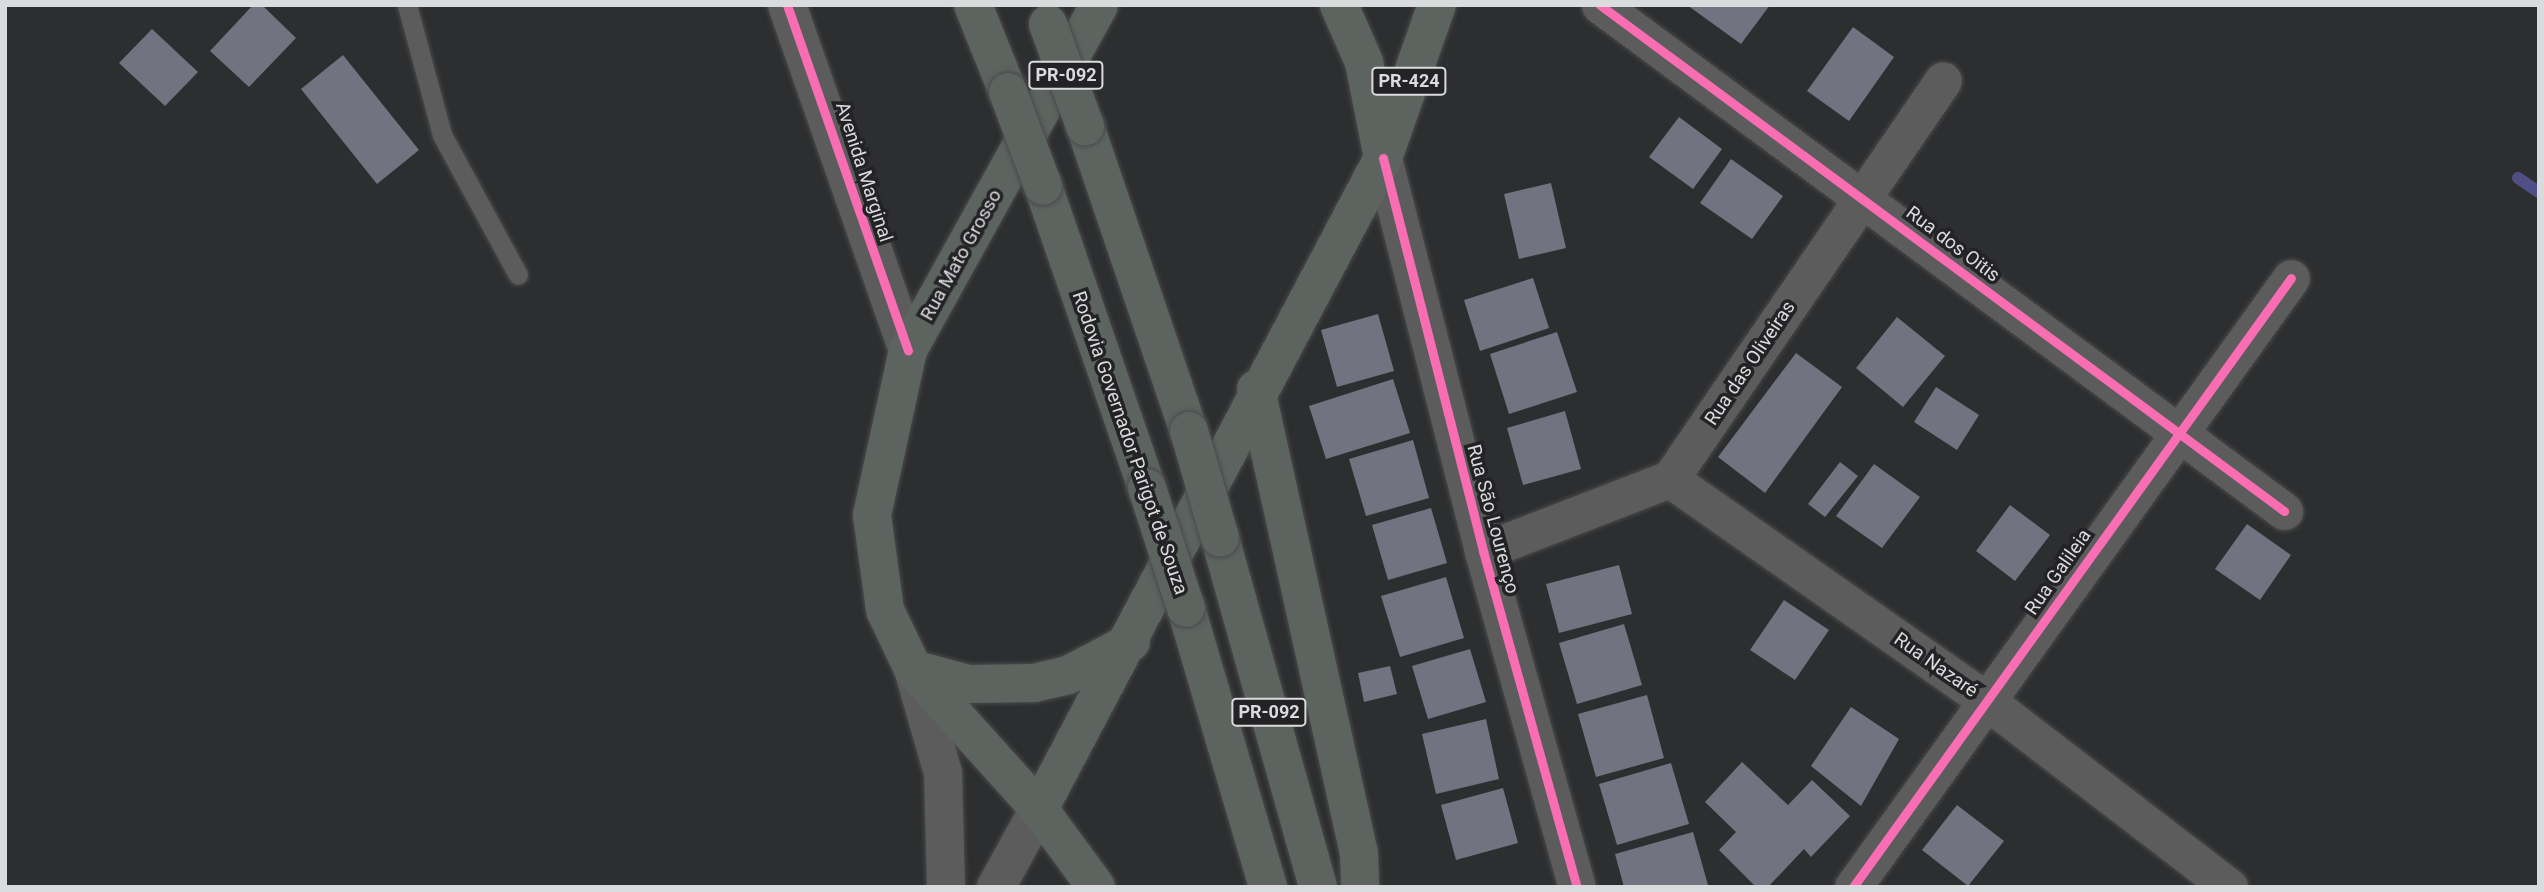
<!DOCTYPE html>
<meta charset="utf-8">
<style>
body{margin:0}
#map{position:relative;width:2544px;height:892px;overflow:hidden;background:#2d2e2f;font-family:Roboto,sans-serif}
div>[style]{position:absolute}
.stream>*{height:12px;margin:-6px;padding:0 6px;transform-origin:6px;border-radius:6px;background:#4f4f86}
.building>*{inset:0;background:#727380}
.roads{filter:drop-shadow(0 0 2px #494a4b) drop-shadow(0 0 2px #494a4b)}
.service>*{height:19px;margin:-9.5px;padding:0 9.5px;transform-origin:9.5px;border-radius:9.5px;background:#5c5c5d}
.minor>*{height:37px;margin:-18.5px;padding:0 18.5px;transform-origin:18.5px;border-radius:18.5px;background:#5c5c5d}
.tertiary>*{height:38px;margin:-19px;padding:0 19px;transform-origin:19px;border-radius:19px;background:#5c5c5d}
.primary>*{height:38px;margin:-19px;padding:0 19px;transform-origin:19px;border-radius:19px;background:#5d6460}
.bridges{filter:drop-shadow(0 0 2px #494a4b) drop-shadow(0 0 2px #494a4b)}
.primary-bridge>*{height:38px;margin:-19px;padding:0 19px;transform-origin:19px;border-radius:19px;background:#5d6460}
.cycleway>*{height:9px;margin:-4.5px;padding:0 4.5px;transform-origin:4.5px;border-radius:4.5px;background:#f96db3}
span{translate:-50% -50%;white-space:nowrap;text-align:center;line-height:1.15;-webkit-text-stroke:7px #232326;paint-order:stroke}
.shield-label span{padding:2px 5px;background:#232326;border:2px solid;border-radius:5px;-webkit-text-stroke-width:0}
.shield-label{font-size:18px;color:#dadbdd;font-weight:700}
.street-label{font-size:19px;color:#dadbdd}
.frame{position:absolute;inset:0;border:7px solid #dadbdd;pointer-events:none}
</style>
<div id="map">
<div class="stream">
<i style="left:2518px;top:178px;width:25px;rotate:34deg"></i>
</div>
<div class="building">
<i style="clip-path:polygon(253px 5px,262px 5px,296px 38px,249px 87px,210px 51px)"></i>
<i style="clip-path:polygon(1687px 5px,1770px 5px,1741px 44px)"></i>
<i style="clip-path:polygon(1853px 27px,1894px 57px,1849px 121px,1807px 91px)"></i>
<i style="clip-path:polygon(152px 29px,198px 72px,165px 106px,119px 63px)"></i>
<i style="clip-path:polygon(343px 55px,419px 150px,377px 184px,301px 89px)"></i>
<i style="clip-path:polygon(1679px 117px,1722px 149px,1693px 189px,1649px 157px)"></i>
<i style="clip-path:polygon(1731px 159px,1783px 196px,1752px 239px,1700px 203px)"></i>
<i style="clip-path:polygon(1551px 183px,1566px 248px,1519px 259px,1504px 194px)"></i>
<i style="clip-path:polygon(1533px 278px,1549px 328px,1480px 351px,1464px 300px)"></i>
<i style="clip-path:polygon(1378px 314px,1394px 371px,1337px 387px,1321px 330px)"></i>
<i style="clip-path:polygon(1897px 317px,1945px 356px,1903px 407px,1856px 368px)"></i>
<i style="clip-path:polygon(1557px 332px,1577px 392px,1509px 414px,1490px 354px)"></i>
<i style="clip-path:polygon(1796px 353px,1842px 387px,1765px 493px,1718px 457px)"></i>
<i style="clip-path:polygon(1393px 379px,1410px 433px,1326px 459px,1309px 406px)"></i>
<i style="clip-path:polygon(1936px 387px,1979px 415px,1957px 450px,1914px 422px)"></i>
<i style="clip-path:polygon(1565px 411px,1581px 469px,1523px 485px,1507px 428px)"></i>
<i style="clip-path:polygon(1413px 440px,1429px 498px,1366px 516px,1349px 459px)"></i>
<i style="clip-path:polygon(1840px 462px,1858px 476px,1825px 517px,1808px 504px)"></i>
<i style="clip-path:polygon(1874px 464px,1920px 497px,1882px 548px,1836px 516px)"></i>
<i style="clip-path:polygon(2010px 505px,2050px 535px,2015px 581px,1976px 551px)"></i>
<i style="clip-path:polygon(1431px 508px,1447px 563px,1388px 580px,1372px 525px)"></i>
<i style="clip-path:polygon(2247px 524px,2291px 555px,2260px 600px,2215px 569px)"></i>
<i style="clip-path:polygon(1619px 565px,1632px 614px,1559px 633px,1546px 584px)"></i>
<i style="clip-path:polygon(1446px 577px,1464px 638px,1400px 657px,1381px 596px)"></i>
<i style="clip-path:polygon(1784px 600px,1829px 630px,1795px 680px,1750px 650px)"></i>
<i style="clip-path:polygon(1624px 624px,1642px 685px,1577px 704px,1559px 643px)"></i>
<i style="clip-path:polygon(1470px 649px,1486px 702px,1428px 719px,1412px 666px)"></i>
<i style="clip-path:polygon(1390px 666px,1397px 694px,1364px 702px,1358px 673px)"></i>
<i style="clip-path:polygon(1647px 695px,1664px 758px,1596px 777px,1578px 714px)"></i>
<i style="clip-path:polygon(1851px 707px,1899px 739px,1861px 806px,1811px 766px)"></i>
<i style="clip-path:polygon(1486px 719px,1499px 779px,1436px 794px,1422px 734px)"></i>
<i style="clip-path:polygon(1742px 762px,1788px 805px,1812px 780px,1850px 816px,1811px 857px,1804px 849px,1768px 887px,1756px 887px,1719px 850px,1736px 832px,1705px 802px)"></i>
<i style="clip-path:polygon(1671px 763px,1689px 824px,1617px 845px,1599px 784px)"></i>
<i style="clip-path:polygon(1503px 788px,1518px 843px,1456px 860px,1441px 805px)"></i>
<i style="clip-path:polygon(1957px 805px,2004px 841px,1968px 886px,1922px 850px)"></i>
<i style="clip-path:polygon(1693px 832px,1708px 885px,1624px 887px,1615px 854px)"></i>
</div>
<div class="roads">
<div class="service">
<i style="left:407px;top:5px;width:135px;rotate:74.9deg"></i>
<i style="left:442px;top:135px;width:159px;rotate:61.5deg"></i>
</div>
<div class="minor">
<i style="left:1600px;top:5px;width:851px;rotate:36.49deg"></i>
<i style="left:1383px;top:158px;width:406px;rotate:75.7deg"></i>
<i style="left:1483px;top:551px;width:349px;rotate:74.4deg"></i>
<i style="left:1670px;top:479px;width:388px;rotate:35deg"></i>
<i style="left:1988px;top:702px;width:304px;rotate:37.5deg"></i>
<i style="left:1483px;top:551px;width:200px;rotate:-21.1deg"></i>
<i style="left:1670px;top:479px;width:483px;rotate:-55.6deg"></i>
<i style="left:1853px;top:887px;width:750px;rotate:-54.28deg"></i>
</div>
<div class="tertiary">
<i style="left:787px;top:5px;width:366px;rotate:70.7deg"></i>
<i style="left:913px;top:669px;width:108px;rotate:73.9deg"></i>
<i style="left:943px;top:773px;width:114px;rotate:88.5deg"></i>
<i style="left:996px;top:887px;width:89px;rotate:-61.1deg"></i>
</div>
<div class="primary">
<i style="left:973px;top:5px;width:94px;rotate:68.1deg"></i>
<i style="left:1339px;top:5px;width:62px;rotate:66.3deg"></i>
<i style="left:1364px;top:62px;width:93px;rotate:78.8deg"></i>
<i style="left:1085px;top:126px;width:322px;rotate:71.2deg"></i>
<i style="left:1043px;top:186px;width:319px;rotate:71deg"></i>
<i style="left:1256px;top:389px;width:475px;rotate:77.5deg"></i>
<i style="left:1359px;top:853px;width:34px;rotate:88deg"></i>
<i style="left:1220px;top:538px;width:362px;rotate:74.3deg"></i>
<i style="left:1186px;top:608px;width:291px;rotate:73.6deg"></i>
<i style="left:913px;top:669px;width:58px;rotate:15deg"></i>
<i style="left:969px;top:684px;width:65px;rotate:-0.9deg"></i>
<i style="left:1034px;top:683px;width:35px;rotate:-13deg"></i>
<i style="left:1068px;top:675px;width:71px;rotate:-27.6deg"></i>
<i style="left:1039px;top:809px;width:736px;rotate:-62.15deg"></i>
<i style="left:1383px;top:158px;width:162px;rotate:-70.6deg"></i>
<i style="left:1096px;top:887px;width:97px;rotate:-126.2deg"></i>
<i style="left:1039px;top:809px;width:188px;rotate:-132deg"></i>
<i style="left:913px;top:669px;width:65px;rotate:-115.4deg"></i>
<i style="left:885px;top:610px;width:96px;rotate:-97.8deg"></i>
<i style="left:872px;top:515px;width:169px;rotate:-77.7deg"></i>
<i style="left:908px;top:350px;width:394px;rotate:-61deg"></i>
</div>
</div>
<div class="bridges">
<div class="primary-bridge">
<i style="left:1048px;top:24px;width:109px;rotate:70.1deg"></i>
<i style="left:1008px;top:92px;width:100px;rotate:69.6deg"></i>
<i style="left:1189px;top:431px;width:111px;rotate:73.8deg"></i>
<i style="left:1147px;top:488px;width:126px;rotate:72deg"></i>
</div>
</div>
<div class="cycleway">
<i style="left:787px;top:5px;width:366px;rotate:70.7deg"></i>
<i style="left:1600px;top:5px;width:851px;rotate:36.49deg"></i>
<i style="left:1383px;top:158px;width:406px;rotate:75.7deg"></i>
<i style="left:1483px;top:551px;width:349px;rotate:74.4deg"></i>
<i style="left:1853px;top:887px;width:750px;rotate:-54.28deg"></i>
</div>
<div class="shield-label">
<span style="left:1066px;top:75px">PR-092</span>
<span style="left:1409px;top:81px">PR-424</span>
<span style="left:1269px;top:712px">PR-092</span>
</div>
<div class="street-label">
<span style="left:864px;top:172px;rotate:72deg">Avenida Marginal</span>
<span style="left:1953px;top:244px;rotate:37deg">Rua dos Oitis</span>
<span style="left:961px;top:255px;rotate:-61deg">Rua Mato Grosso</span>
<span style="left:1750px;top:363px;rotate:-56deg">Rua das Oliveiras</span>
<span style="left:1130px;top:443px;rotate:71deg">Rodovia Governador Parigot de Souza</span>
<span style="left:1493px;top:519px;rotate:75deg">Rua São Lourenço</span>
<span style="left:2058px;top:572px;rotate:-55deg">Rua Galileia</span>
<span style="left:1936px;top:665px;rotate:35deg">Rua Nazaré</span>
</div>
<div class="frame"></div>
</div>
